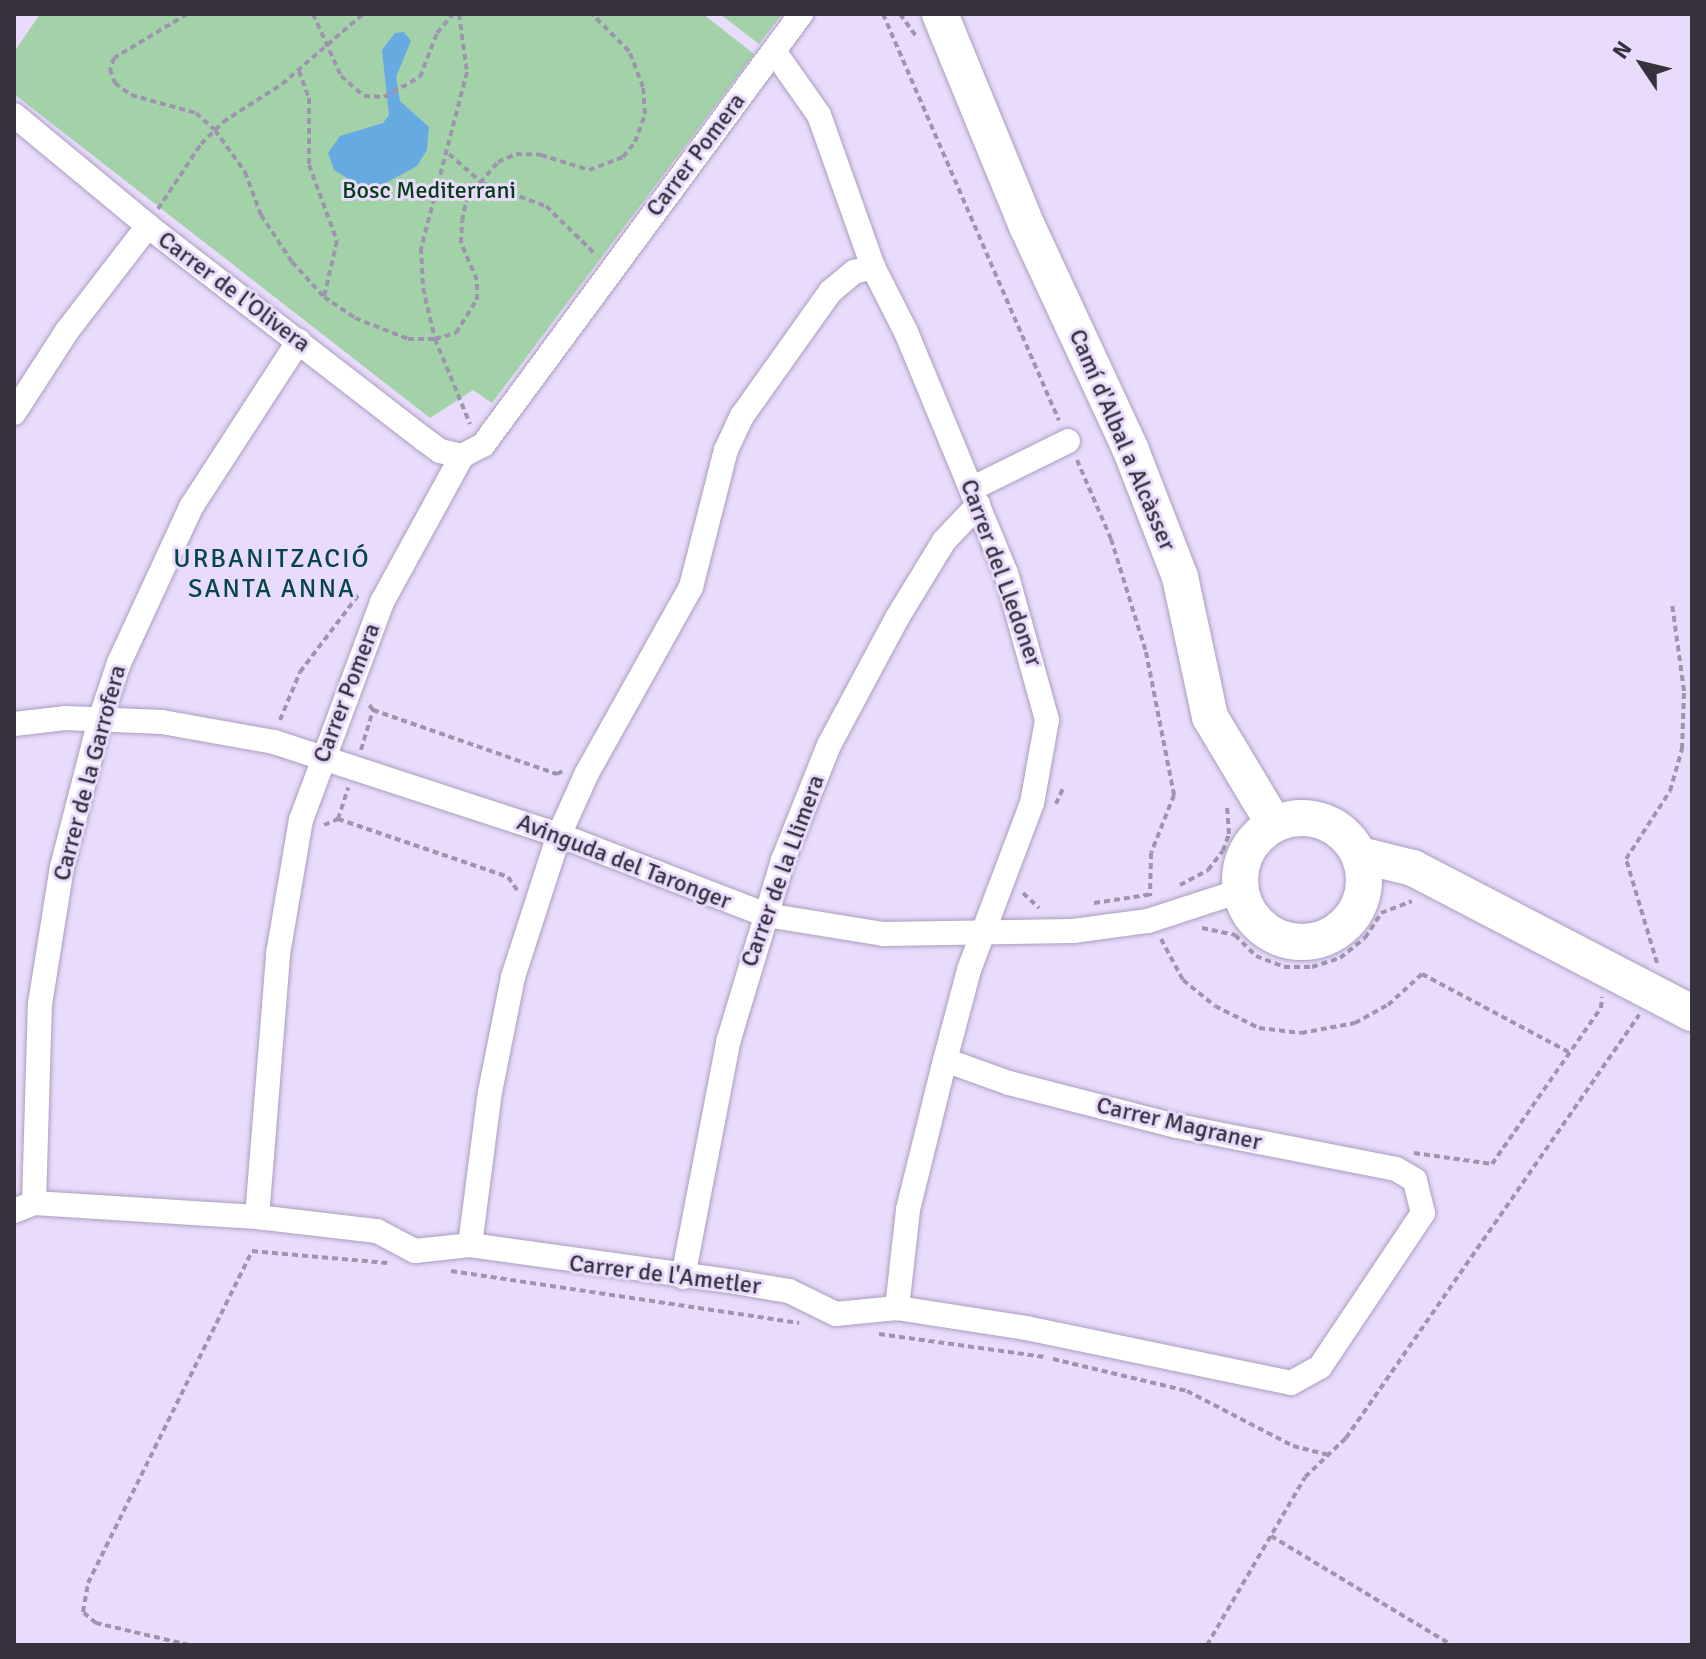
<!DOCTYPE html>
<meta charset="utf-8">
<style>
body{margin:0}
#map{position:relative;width:1706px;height:1659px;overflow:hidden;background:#e8dbfc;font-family:Signika,sans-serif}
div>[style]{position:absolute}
.green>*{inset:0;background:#a3d2a9}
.water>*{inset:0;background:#66aae2}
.path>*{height:4px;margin-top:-2px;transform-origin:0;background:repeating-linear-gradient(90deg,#9e94ad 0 6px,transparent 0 10px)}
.roads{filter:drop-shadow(0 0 2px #ab9ebd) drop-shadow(0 0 2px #ab9ebd)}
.street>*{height:24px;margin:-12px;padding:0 12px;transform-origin:12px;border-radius:12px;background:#fff}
.secondary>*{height:36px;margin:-18px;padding:0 18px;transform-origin:18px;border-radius:18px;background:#fff}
.secondary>.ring{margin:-18px;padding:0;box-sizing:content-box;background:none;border:36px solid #fff;border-radius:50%}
span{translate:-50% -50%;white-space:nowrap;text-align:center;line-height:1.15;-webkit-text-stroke:6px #e8dbfc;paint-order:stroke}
.street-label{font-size:24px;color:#37313e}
.park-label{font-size:24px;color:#083c17}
.neighbourhood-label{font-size:26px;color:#074450;letter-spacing:2px}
.frame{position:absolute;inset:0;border:16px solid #37313e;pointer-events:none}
.north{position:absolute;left:1602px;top:24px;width:80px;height:80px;-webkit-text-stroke:6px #e8dbfc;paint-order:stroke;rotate:305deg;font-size:22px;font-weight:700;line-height:32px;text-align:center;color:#37313e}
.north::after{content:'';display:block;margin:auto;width:28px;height:36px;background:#37313e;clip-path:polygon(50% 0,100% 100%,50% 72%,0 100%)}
</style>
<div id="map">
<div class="green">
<i style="clip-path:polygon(40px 14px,703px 14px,754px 54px,492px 403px,473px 390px,430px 418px,14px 94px,14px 52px)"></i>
<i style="clip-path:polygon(720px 14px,782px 14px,759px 44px)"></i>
</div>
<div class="water">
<i style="clip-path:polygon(404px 32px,411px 41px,396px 77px,400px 101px,429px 127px,427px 150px,417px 166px,382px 185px,359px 185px,334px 170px,328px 153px,340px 136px,383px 123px,389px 115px,382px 50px,395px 33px)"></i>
</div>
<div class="path">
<i style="left:187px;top:14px;width:85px;rotate:148.9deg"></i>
<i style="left:114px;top:58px;width:12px;rotate:110deg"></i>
<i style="left:110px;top:69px;width:15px;rotate:70deg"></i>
<i style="left:115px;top:83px;width:20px;rotate:37deg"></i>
<i style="left:131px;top:95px;width:67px;rotate:15.5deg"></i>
<i style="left:196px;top:113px;width:25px;rotate:42deg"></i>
<i style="left:215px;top:130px;width:52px;rotate:54.5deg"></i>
<i style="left:245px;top:172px;width:46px;rotate:69.6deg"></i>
<i style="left:261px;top:215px;width:56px;rotate:56.6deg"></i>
<i style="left:292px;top:262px;width:47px;rotate:47.6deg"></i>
<i style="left:324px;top:297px;width:37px;rotate:34deg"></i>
<i style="left:355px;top:318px;width:57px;rotate:21.6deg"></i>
<i style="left:408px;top:339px;width:27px"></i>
<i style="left:435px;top:339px;width:22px;rotate:-16deg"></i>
<i style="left:456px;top:333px;width:39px;rotate:-58deg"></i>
<i style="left:477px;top:300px;width:20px;rotate:-90deg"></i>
<i style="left:477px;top:280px;width:40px;rotate:-113.4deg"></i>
<i style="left:461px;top:243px;width:22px;rotate:-87deg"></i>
<i style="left:462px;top:221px;width:24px;rotate:-78deg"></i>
<i style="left:467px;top:198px;width:48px;rotate:-49.3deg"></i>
<i style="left:498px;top:162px;width:20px;rotate:-24deg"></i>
<i style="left:516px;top:154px;width:25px;rotate:2deg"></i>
<i style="left:541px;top:155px;width:50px;rotate:17.4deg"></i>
<i style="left:589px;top:170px;width:36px;rotate:-21deg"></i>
<i style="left:623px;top:157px;width:19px;rotate:-51deg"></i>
<i style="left:635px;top:142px;width:30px;rotate:-70deg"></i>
<i style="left:645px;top:114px;width:27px;rotate:-94deg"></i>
<i style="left:643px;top:87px;width:39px;rotate:-111deg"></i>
<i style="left:629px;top:51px;width:52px;rotate:-135deg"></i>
<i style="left:313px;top:14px;width:68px;rotate:65.7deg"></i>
<i style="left:341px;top:76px;width:30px;rotate:41deg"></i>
<i style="left:364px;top:96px;width:20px;rotate:3deg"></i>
<i style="left:384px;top:97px;width:41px;rotate:-29.1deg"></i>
<i style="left:420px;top:77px;width:47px;rotate:-68.9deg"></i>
<i style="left:437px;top:33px;width:25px;rotate:-50deg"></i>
<i style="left:459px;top:14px;width:59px;rotate:82.1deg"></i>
<i style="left:467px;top:72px;width:182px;rotate:104.6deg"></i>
<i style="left:421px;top:248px;width:40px;rotate:87.1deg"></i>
<i style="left:423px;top:288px;width:52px;rotate:76.8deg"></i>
<i style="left:435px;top:339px;width:92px;rotate:67.6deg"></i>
<i style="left:883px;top:14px;width:443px;rotate:66.6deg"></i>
<i style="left:900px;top:14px;width:29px;rotate:54deg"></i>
<i style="left:299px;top:71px;width:29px;rotate:70deg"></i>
<i style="left:309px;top:98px;width:67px;rotate:90deg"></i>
<i style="left:309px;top:165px;width:81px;rotate:69.8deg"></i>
<i style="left:337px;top:241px;width:57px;rotate:103.1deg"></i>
<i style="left:449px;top:154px;width:44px;rotate:41.3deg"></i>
<i style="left:482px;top:183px;width:68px;rotate:19.8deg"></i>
<i style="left:546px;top:206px;width:70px;rotate:44.4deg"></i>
<i style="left:158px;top:209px;width:78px;rotate:-56.5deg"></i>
<i style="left:201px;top:144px;width:31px;rotate:-45deg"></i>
<i style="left:223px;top:122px;width:70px;rotate:-32.8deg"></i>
<i style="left:282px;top:84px;width:107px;rotate:-40.8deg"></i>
<i style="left:1077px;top:460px;width:86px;rotate:66.7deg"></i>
<i style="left:1111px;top:539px;width:118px;rotate:72.8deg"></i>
<i style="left:1146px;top:652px;width:146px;rotate:78.9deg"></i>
<i style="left:1174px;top:795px;width:62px;rotate:111.6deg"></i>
<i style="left:1151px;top:853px;width:43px;rotate:91.3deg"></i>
<i style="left:373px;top:710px;width:195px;rotate:19.2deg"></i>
<i style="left:557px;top:774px;width:7px;rotate:-27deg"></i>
<i style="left:280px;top:720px;width:52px;rotate:-67.4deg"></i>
<i style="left:300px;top:672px;width:99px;rotate:-52.8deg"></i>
<i style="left:361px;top:750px;width:42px;rotate:-73.3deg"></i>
<i style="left:373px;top:710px;width:10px;rotate:-127deg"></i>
<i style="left:1056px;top:804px;width:17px;rotate:-66deg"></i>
<i style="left:338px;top:819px;width:180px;rotate:18.8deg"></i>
<i style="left:508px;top:877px;width:16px;rotate:55deg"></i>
<i style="left:324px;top:825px;width:15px;rotate:-23deg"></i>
<i style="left:338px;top:819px;width:33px;rotate:-72deg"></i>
<i style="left:1180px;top:885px;width:32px;rotate:-28deg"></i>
<i style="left:1208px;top:870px;width:24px;rotate:-52deg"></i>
<i style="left:1223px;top:851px;width:18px;rotate:-71deg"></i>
<i style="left:1229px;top:834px;width:29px;rotate:-94deg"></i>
<i style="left:1023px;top:893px;width:22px;rotate:43deg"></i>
<i style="left:1094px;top:903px;width:60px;rotate:-8.7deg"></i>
<i style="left:1202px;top:928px;width:34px;rotate:12deg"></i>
<i style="left:1235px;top:935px;width:30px;rotate:45deg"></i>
<i style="left:1256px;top:956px;width:30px;rotate:21deg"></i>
<i style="left:1284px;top:967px;width:28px"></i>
<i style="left:1312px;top:967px;width:29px;rotate:-18deg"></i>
<i style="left:1340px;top:958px;width:32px;rotate:-39deg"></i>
<i style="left:1365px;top:938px;width:30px;rotate:-57deg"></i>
<i style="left:1381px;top:913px;width:33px;rotate:-21deg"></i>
<i style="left:1161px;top:939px;width:47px;rotate:61.8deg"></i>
<i style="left:1183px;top:980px;width:41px;rotate:39.1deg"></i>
<i style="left:1215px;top:1006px;width:49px;rotate:26.6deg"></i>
<i style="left:1259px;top:1028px;width:42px;rotate:6.8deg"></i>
<i style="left:1301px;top:1033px;width:55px;rotate:-10.5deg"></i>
<i style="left:1355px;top:1023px;width:38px;rotate:-29deg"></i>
<i style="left:1388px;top:1005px;width:46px;rotate:-42.4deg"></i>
<i style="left:1422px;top:974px;width:166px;rotate:28deg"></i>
<i style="left:1657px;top:963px;width:109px;rotate:-106.6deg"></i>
<i style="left:1626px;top:859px;width:81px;rotate:-57.1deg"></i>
<i style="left:1670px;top:791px;width:44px;rotate:-74.1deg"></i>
<i style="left:1682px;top:749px;width:58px;rotate:-88deg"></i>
<i style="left:1684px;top:691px;width:89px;rotate:-97.8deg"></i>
<i style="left:1414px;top:1153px;width:79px;rotate:8deg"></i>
<i style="left:1492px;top:1164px;width:190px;rotate:-55.1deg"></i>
<i style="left:1601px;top:1008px;width:11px;rotate:-85deg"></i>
<i style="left:451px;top:1271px;width:352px;rotate:8.5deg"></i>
<i style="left:879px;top:1334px;width:167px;rotate:7.9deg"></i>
<i style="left:1053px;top:1359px;width:138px;rotate:13.4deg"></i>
<i style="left:1187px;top:1391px;width:119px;rotate:27.4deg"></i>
<i style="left:1293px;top:1446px;width:36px;rotate:14deg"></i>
<i style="left:1271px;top:1536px;width:211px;rotate:31.1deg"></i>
<i style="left:189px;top:1645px;width:96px;rotate:-166.7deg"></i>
<i style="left:96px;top:1623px;width:17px;rotate:-140deg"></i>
<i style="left:83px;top:1612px;width:29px;rotate:-80deg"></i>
<i style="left:88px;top:1583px;width:370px;rotate:-63.7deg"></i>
<i style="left:252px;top:1251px;width:136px;rotate:5.1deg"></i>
<i style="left:1207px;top:1645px;width:194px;rotate:-59.7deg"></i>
<i style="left:1305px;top:1477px;width:57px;rotate:-43.6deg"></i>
<i style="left:1346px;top:1438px;width:515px;rotate:-55.29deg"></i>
</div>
<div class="roads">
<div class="street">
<i style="left:774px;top:51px;width:78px;rotate:54.9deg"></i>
<i style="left:819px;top:115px;width:161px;rotate:70.4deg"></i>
<i style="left:873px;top:267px;width:73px;rotate:63.1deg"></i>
<i style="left:906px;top:332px;width:261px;rotate:67.5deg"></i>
<i style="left:1006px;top:573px;width:153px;rotate:74.4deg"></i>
<i style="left:1047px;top:720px;width:84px;rotate:100.2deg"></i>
<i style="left:1032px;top:803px;width:178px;rotate:110.7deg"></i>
<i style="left:969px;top:970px;width:93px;rotate:104.9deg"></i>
<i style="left:945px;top:1060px;width:154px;rotate:103.9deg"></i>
<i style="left:908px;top:1210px;width:99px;rotate:96.4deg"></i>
<i style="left:14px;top:115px;width:174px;rotate:39.6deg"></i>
<i style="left:148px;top:226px;width:350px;rotate:37.7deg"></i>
<i style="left:425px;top:440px;width:19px;rotate:36deg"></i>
<i style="left:440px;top:451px;width:23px;rotate:13deg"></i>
<i style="left:462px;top:456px;width:24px;rotate:-28deg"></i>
<i style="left:483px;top:445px;width:536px;rotate:-53.58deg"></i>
<i style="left:14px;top:413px;width:98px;rotate:-57.1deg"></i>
<i style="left:67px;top:331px;width:133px;rotate:-52.4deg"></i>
<i style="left:971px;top:489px;width:108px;rotate:-26.3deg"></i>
<i style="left:14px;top:724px;width:51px;rotate:-6.7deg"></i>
<i style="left:65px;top:718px;width:97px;rotate:2.4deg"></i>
<i style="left:162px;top:722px;width:114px;rotate:10.1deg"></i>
<i style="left:274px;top:742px;width:300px;rotate:18.1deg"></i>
<i style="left:559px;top:835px;width:222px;rotate:21.1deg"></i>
<i style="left:766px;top:915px;width:119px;rotate:9.2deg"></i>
<i style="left:883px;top:934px;width:190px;rotate:-0.9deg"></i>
<i style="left:1073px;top:931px;width:76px;rotate:-7.6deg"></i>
<i style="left:1148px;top:921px;width:97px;rotate:-18.1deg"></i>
<i style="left:34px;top:1203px;width:199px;rotate:-88.3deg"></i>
<i style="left:40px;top:1004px;width:139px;rotate:-80.9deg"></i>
<i style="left:62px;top:867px;width:152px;rotate:-75.5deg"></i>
<i style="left:100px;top:720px;width:60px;rotate:-71.6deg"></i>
<i style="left:119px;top:663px;width:172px;rotate:-65.2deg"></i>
<i style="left:191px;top:507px;width:198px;rotate:-57deg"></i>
<i style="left:14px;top:1211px;width:22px;rotate:-22deg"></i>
<i style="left:34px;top:1203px;width:223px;rotate:3.6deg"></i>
<i style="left:257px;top:1217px;width:121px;rotate:6.7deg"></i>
<i style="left:377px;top:1231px;width:43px;rotate:27.8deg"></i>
<i style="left:415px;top:1251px;width:55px;rotate:-6.2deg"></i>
<i style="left:470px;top:1245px;width:268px;rotate:7.9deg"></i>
<i style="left:735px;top:1282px;width:55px;rotate:9.5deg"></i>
<i style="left:789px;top:1291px;width:52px;rotate:26.1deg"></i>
<i style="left:836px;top:1314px;width:61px;rotate:-5.6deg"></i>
<i style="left:897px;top:1308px;width:131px;rotate:8.8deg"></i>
<i style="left:1026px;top:1328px;width:271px;rotate:11.7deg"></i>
<i style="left:1291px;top:1383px;width:33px;rotate:-29deg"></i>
<i style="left:1320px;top:1367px;width:185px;rotate:-56.2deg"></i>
<i style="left:1423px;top:1213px;width:34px;rotate:-104deg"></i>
<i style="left:1415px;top:1180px;width:22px;rotate:-150deg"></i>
<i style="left:1396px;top:1169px;width:224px;rotate:-168.9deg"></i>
<i style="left:1176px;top:1126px;width:172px;rotate:-165.6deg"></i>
<i style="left:1009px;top:1083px;width:68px;rotate:-160.2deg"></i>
<i style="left:257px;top:1217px;width:264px;rotate:-85.4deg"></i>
<i style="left:278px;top:954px;width:136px;rotate:-80.3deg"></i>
<i style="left:301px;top:820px;width:233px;rotate:-69.6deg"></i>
<i style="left:382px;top:602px;width:166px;rotate:-61.3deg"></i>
<i style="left:470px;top:1245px;width:154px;rotate:-82.6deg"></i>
<i style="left:490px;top:1092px;width:117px;rotate:-78.7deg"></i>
<i style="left:513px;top:977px;width:149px;rotate:-72.1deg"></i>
<i style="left:559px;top:835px;width:68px;rotate:-65.7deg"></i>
<i style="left:587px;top:773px;width:213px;rotate:-60.8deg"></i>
<i style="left:691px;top:587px;width:141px;rotate:-75.7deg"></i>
<i style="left:726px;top:450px;width:38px;rotate:-65deg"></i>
<i style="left:742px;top:416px;width:152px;rotate:-54.6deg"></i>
<i style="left:830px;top:292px;width:31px;rotate:-40deg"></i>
<i style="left:854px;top:272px;width:20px;rotate:-15deg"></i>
<i style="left:683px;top:1277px;width:242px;rotate:-79.1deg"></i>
<i style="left:729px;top:1039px;width:187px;rotate:-73.2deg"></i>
<i style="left:783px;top:860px;width:124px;rotate:-68.2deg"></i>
<i style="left:829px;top:745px;width:144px;rotate:-61.8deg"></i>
<i style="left:897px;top:618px;width:90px;rotate:-58.6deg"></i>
<i style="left:944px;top:541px;width:50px;rotate:-46.6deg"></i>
</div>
<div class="secondary">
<i style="left:940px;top:14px;width:229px;rotate:67.7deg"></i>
<i style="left:1027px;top:226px;width:245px;rotate:65.1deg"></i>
<i style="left:1130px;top:448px;width:138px;rotate:68.8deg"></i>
<i style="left:1180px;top:577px;width:143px;rotate:77.9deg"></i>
<i style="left:1210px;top:717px;width:125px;rotate:59.1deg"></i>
<i class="ring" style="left:1240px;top:818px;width:88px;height:88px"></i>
<i style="left:1360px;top:855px;width:55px;rotate:13.8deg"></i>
<i style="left:1413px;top:868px;width:314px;rotate:27.5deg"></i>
</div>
</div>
<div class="street-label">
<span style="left:696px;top:155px;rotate:-53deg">Carrer Pomera</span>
<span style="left:234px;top:292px;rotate:37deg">Carrer de l'Olivera</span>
<span style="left:1122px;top:440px;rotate:67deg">Camí d'Albal a Alcàsser</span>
<span style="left:1001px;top:573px;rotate:70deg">Carrer del Lledoner</span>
<span style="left:347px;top:693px;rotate:-69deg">Carrer Pomera</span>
<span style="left:90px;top:773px;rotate:-75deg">Carrer de la Garrofera</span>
<span style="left:624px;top:862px;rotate:21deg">Avinguda del Taronger</span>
<span style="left:783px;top:871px;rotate:-70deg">Carrer de la Llimera</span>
<span style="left:1179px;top:1124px;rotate:13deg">Carrer Magraner</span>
<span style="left:665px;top:1275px;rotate:7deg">Carrer de l'Ametler</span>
</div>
<div class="park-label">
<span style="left:429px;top:191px">Bosc Mediterrani</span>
</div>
<div class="neighbourhood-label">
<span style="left:272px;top:575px">URBANITZACIÓ<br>SANTA ANNA</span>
</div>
<div class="frame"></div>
<div class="north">N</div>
</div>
